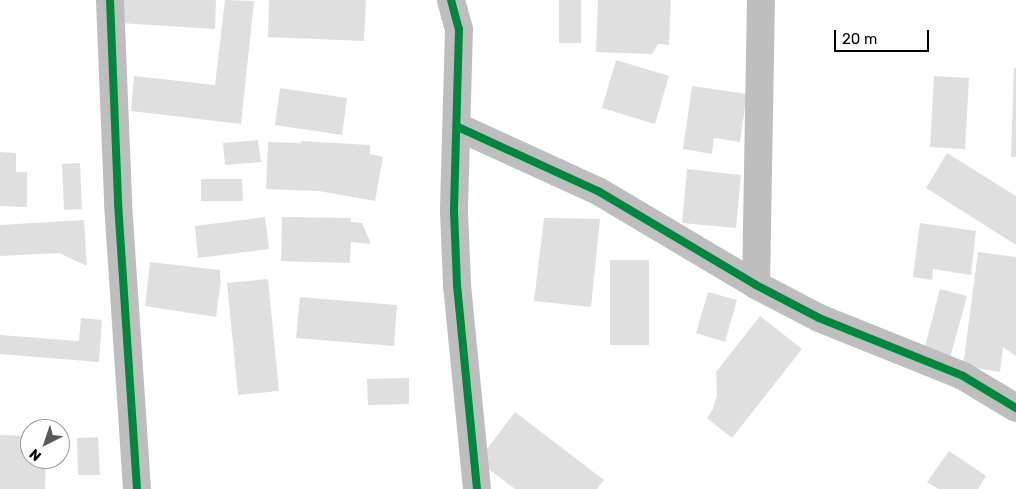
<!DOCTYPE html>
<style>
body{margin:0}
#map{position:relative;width:1016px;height:489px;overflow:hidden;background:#fff;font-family:Rubik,sans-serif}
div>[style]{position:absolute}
.building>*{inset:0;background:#dfdfdf}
.street>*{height:28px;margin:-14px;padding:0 14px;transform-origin:14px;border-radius:14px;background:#bebebe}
.cycleway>*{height:8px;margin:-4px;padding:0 4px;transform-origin:4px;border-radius:4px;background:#00873e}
span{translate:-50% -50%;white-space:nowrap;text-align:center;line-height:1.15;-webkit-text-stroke:5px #fff;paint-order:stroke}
.north{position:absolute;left:20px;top:419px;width:50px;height:50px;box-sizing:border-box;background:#fff;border:1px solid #999;border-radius:50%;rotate:221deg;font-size:14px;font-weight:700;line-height:20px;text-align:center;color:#000}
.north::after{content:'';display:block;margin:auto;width:18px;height:22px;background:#595959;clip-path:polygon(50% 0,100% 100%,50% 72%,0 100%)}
.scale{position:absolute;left:834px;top:30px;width:95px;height:22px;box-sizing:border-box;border:2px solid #000;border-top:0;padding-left:6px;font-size:15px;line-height:18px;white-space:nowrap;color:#000;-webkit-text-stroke:4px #fff;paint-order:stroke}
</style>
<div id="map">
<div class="building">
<i style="clip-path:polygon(120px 0,216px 0,215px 29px,119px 23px)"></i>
<i style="clip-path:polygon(225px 0,254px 1px,241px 124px,131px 111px,134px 76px,215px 85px)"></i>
<i style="clip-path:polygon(269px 0,366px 0,364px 41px,268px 37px)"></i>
<i style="clip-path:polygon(559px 0,581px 0,581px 43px,559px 43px)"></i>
<i style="clip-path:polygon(598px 0,671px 0,669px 45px,658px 44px,652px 54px,596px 52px)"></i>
<i style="clip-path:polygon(616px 60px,669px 76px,655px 124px,602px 108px)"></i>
<i style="clip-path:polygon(1014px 68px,1016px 68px,1016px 157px,1011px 157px)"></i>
<i style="clip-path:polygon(934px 76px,969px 78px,965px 149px,930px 147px)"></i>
<i style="clip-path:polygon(692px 86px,747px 94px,740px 142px,714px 138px,712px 154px,683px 149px)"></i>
<i style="clip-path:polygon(280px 88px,347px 98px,342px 135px,275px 125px)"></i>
<i style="clip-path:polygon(258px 140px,261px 162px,225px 165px,223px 143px)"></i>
<i style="clip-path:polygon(301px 141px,370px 145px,370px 154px,383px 157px,375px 201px,319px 191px,266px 189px,268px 142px,301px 143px)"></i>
<i style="clip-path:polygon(0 152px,16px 153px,16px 172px,27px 172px,27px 207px,0 206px)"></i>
<i style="clip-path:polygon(947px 153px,1016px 196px,1016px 245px,926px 188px)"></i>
<i style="clip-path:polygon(80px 163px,82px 209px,64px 210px,62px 164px)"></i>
<i style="clip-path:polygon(687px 169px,741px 175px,736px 228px,682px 223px)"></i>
<i style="clip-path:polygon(201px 179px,242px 179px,243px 201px,201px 201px)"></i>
<i style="clip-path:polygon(265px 217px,269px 249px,198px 258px,195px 226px)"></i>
<i style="clip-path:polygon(282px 217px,351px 218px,351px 222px,362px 223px,371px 244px,351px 242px,350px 263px,281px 261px)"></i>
<i style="clip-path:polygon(544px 218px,600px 219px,591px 307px,534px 301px)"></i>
<i style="clip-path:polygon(84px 220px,87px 266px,59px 253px,0 256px,0 225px)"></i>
<i style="clip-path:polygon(920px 223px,976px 231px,971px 275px,933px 269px,932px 280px,913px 277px)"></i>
<i style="clip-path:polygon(978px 252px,1016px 257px,1016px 356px,1003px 347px,1000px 372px,963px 366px)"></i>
<i style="clip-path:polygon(610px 260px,649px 260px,649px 345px,610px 345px)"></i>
<i style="clip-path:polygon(150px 262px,220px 270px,220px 279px,221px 279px,216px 317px,145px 306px)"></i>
<i style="clip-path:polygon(268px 279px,279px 391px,238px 395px,227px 283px)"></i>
<i style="clip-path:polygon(940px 289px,967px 296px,950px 358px,924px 350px)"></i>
<i style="clip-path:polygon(708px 292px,737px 300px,725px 342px,696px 333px)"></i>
<i style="clip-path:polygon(300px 297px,397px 305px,394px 346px,296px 338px)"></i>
<i style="clip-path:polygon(760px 316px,802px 349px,732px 438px,707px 418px,713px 409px,717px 395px,716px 372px)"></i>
<i style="clip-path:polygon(81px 318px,102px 320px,99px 362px,0 354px,0 335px,79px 341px)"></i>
<i style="clip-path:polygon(409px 378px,409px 404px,368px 405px,367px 379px)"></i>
<i style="clip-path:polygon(515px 412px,604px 480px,597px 489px,515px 489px,478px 461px)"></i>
<i style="clip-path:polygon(0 435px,30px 436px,30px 459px,46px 459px,45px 489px,0 489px)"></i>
<i style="clip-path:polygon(98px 437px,100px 475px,78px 475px,77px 438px)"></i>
<i style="clip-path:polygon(949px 451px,986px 476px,978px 489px,938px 489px,927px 482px)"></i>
</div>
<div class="street">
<i style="left:110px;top:0;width:203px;rotate:87.7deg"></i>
<i style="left:118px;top:203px;width:287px;rotate:86.2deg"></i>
<i style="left:451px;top:0;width:30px;rotate:75deg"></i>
<i style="left:459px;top:29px;width:183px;rotate:91.6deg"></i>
<i style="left:454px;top:212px;width:73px;rotate:87.6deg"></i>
<i style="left:457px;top:285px;width:205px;rotate:84.4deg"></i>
<i style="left:458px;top:127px;width:154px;rotate:24.6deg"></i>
<i style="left:598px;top:191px;width:184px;rotate:30.7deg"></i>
<i style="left:756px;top:285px;width:71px;rotate:27.6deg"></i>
<i style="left:819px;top:318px;width:155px;rotate:21.9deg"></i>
<i style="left:963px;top:376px;width:62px;rotate:31.1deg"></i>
<i style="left:756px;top:285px;width:285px;rotate:-89deg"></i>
</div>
<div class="cycleway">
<i style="left:110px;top:0;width:203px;rotate:87.7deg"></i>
<i style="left:118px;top:203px;width:287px;rotate:86.2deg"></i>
<i style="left:451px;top:0;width:30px;rotate:75deg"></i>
<i style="left:459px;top:29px;width:183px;rotate:91.6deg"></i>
<i style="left:454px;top:212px;width:73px;rotate:87.6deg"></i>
<i style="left:457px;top:285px;width:205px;rotate:84.4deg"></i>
<i style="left:458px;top:127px;width:154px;rotate:24.6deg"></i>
<i style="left:598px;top:191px;width:184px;rotate:30.7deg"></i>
<i style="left:756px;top:285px;width:71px;rotate:27.6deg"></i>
<i style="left:819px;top:318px;width:155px;rotate:21.9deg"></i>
<i style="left:963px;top:376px;width:62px;rotate:31.1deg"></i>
</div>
<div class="north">N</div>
<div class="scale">20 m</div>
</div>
